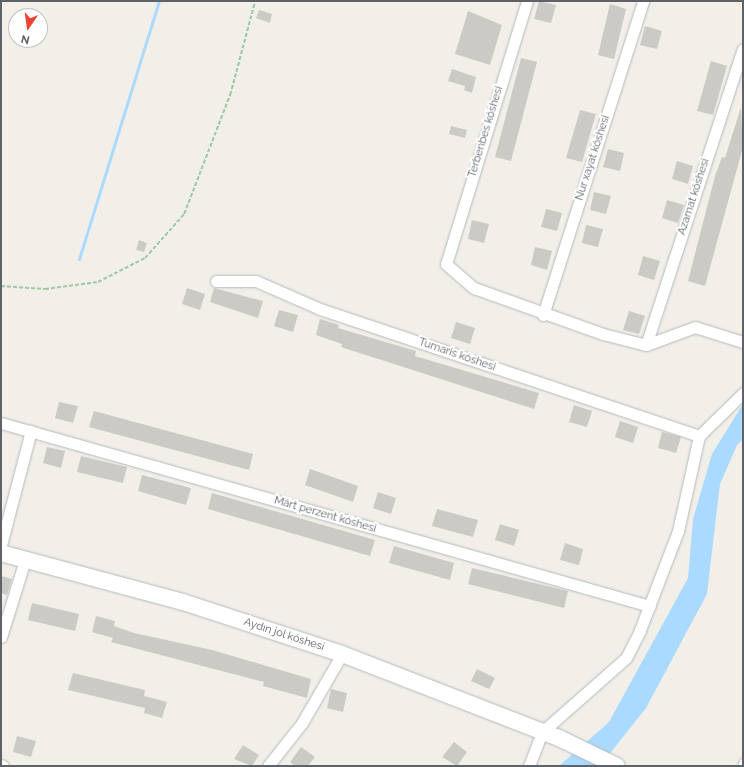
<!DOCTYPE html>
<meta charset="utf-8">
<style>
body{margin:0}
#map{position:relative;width:744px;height:767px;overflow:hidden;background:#f1efe8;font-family:Raleway,sans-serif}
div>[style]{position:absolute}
.water>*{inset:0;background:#aadaff}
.stream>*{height:3px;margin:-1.5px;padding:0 1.5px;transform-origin:1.5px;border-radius:1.5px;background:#aadaff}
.building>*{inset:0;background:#cccac5}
.path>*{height:1.5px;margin-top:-0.75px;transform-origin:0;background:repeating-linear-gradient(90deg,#9cc7a9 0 4px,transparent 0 6px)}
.roads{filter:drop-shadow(0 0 1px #b5b8bc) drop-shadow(0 0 1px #b5b8bc)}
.lane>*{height:5.5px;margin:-2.75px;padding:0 2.75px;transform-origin:2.75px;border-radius:2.75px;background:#fff}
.street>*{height:11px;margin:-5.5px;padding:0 5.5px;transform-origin:5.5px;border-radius:5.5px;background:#fff}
.secondary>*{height:16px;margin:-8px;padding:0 8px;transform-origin:8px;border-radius:8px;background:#fff}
span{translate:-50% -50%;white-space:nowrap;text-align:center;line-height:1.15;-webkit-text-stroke:4px #fff;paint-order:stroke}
.street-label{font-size:11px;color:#5f6368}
.frame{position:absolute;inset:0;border:2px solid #5f6368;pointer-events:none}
.north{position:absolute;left:8px;top:8px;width:40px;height:40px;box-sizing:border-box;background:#fff;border:1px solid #bfc1c3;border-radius:50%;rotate:193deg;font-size:11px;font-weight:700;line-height:16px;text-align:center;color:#5f6368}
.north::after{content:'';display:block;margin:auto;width:14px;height:18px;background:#ea4335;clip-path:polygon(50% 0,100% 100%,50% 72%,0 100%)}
</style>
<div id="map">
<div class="water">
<i style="clip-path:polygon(743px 404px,743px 439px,737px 445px,720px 484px,707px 594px,646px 708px,600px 766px,559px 766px,609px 722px,688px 578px,693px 519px,712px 454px)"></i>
</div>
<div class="stream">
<i style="left:79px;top:259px;width:270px;rotate:-72.8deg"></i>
</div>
<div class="building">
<i style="clip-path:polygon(539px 1px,556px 5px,551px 23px,534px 19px)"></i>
<i style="clip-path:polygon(610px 4px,626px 9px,614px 59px,598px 55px)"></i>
<i style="clip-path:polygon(259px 10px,272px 14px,270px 23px,256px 18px)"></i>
<i style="clip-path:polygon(468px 11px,502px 25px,490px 65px,455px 54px)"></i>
<i style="clip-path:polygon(645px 26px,662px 31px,657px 49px,640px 45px)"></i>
<i style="clip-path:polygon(521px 58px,537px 62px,511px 161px,495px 157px)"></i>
<i style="clip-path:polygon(711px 61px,727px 66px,713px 115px,697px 111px)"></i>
<i style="clip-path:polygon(452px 69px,476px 77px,472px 93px,464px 90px,465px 86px,448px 81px)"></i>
<i style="clip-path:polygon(741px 107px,743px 147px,705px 286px,688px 281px,715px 176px,722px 157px,725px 158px)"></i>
<i style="clip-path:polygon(580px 110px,596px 114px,582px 162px,566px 158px)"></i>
<i style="clip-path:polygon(451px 126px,467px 130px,465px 138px,449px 134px)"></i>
<i style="clip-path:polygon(608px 149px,624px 153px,620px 171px,603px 167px)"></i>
<i style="clip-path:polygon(677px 161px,693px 166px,688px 184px,672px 179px)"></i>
<i style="clip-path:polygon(594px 192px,611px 196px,606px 214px,590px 210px)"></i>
<i style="clip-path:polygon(667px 200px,684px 205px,678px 223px,662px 218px)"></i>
<i style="clip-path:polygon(546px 209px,562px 213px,557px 231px,541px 227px)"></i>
<i style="clip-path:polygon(472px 220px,489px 224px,484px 243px,468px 239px)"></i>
<i style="clip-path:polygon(586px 225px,603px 229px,598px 247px,582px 243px)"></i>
<i style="clip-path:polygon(139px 240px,147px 243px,144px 252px,136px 250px)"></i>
<i style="clip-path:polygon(535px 247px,552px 251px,547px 270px,531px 265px)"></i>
<i style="clip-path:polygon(643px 256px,660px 261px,654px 280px,638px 275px)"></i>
<i style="clip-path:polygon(187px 288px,205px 294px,200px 310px,182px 304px)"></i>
<i style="clip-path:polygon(214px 288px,263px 301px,258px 318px,210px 302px)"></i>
<i style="clip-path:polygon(279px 310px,298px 315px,293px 332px,274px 326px)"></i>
<i style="clip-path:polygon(629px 311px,645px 316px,639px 334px,623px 330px)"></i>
<i style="clip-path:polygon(320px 319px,339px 325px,338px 328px,416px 351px,415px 356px,539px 393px,534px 409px,341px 347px,342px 344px,316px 335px)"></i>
<i style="clip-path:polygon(456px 322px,475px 328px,470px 344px,451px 338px)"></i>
<i style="clip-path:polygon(59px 402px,78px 406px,73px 423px,55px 418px)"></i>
<i style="clip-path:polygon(574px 405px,592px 411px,587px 427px,569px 422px)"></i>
<i style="clip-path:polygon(94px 411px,253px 454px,249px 470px,89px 427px)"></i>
<i style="clip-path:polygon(620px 421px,638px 427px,633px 443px,615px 437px)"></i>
<i style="clip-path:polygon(662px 432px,681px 437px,676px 453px,658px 448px)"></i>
<i style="clip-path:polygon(47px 447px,65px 451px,61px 468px,43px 463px)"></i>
<i style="clip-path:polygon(81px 456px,127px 467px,123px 483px,77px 472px)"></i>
<i style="clip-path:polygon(310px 469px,358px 486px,353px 502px,305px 485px)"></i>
<i style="clip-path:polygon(142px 475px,191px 488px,186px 505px,138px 491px)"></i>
<i style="clip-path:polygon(378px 492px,396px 498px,391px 514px,373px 508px)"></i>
<i style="clip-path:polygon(212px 493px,375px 540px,370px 556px,208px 509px)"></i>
<i style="clip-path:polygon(437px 509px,478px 520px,473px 537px,432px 526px)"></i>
<i style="clip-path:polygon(500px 524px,519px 530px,514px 546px,495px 540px)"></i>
<i style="clip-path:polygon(565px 543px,583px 549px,579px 565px,560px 560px)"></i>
<i style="clip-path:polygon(394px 546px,454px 563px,450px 580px,389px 563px)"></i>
<i style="clip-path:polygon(472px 568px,568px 591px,564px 608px,468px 584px)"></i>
<i style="clip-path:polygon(1px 576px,12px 579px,7px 595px,1px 593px)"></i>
<i style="clip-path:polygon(32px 603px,79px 614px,75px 631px,28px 620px)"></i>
<i style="clip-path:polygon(96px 616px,115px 621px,114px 626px,134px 633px,212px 650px,311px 679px,307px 698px,263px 686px,264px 682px,111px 642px,113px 638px,92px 632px)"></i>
<i style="clip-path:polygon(477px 669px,495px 678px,489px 689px,471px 681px)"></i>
<i style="clip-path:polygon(73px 673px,145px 690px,144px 696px,167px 702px,162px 718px,144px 713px,145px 708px,68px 690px)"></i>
<i style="clip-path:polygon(331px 689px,347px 693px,343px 712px,327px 708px)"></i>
<i style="clip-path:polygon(17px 736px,36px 741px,31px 757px,13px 752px)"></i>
<i style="clip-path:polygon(454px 742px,467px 752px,457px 766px,442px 757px)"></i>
<i style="clip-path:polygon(243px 745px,259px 755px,252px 766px,234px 759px)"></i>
<i style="clip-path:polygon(301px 747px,315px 757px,308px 766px,295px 766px,290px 762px)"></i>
</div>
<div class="path">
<i style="left:1px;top:286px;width:44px;rotate:3.9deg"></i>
<i style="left:45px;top:289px;width:53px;rotate:-7.5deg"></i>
<i style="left:98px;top:282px;width:53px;rotate:-27.1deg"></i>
<i style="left:145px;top:258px;width:59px;rotate:-48.4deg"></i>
<i style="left:184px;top:214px;width:128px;rotate:-68.9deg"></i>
<i style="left:230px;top:95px;width:97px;rotate:-75.1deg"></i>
</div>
<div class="roads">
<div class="lane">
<i style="left:741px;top:766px;width:4px;rotate:-63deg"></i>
</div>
<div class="street">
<i style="left:527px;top:1px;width:275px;rotate:107.1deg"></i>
<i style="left:446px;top:264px;width:37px;rotate:41deg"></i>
<i style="left:474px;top:288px;width:137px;rotate:19.6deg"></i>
<i style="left:603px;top:334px;width:44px;rotate:14.3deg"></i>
<i style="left:646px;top:345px;width:52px;rotate:-20.2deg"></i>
<i style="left:695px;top:327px;width:50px;rotate:17.4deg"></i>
<i style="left:216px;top:281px;width:40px"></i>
<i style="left:256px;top:281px;width:70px;rotate:23.6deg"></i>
<i style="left:320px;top:309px;width:400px;rotate:18.5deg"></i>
<i style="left:543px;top:315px;width:330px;rotate:-72.3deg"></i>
<i style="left:646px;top:345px;width:311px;rotate:-71.9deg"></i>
<i style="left:1px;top:423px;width:674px;rotate:15.75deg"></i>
<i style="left:1px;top:545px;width:118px;rotate:-75.3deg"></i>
<i style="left:1px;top:637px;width:81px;rotate:-72.7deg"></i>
<i style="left:1px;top:765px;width:2px;rotate:27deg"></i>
<i style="left:268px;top:766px;width:55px;rotate:-51.7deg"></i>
<i style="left:302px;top:723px;width:80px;rotate:-59.9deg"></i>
<i style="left:529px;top:766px;width:36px;rotate:-69deg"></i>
<i style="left:542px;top:732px;width:112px;rotate:-41.4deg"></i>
<i style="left:626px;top:658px;width:31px;rotate:-63deg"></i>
<i style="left:640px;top:630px;width:106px;rotate:-69deg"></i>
<i style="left:678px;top:531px;width:97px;rotate:-77.5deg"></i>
<i style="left:699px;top:436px;width:62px;rotate:-44.3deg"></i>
</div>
<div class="secondary">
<i style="left:1px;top:553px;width:188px;rotate:15.1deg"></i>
<i style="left:183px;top:602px;width:167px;rotate:18.1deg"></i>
<i style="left:342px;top:654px;width:233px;rotate:21.2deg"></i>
<i style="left:559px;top:738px;width:64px;rotate:25.8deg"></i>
</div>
</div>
<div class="street-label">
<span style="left:486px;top:132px;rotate:-73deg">Terbenbes kóshesi</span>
<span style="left:593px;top:158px;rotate:-72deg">Nur xayat kóshesi</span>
<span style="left:694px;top:197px;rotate:-72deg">Azamat kóshesi</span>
<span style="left:457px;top:355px;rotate:19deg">Tumaris kóshesi</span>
<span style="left:325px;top:515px;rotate:16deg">Márt perzent kóshesi</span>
<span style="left:284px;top:635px;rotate:18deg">Aydın jol kóshesi</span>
</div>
<div class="frame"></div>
<div class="north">N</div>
</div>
